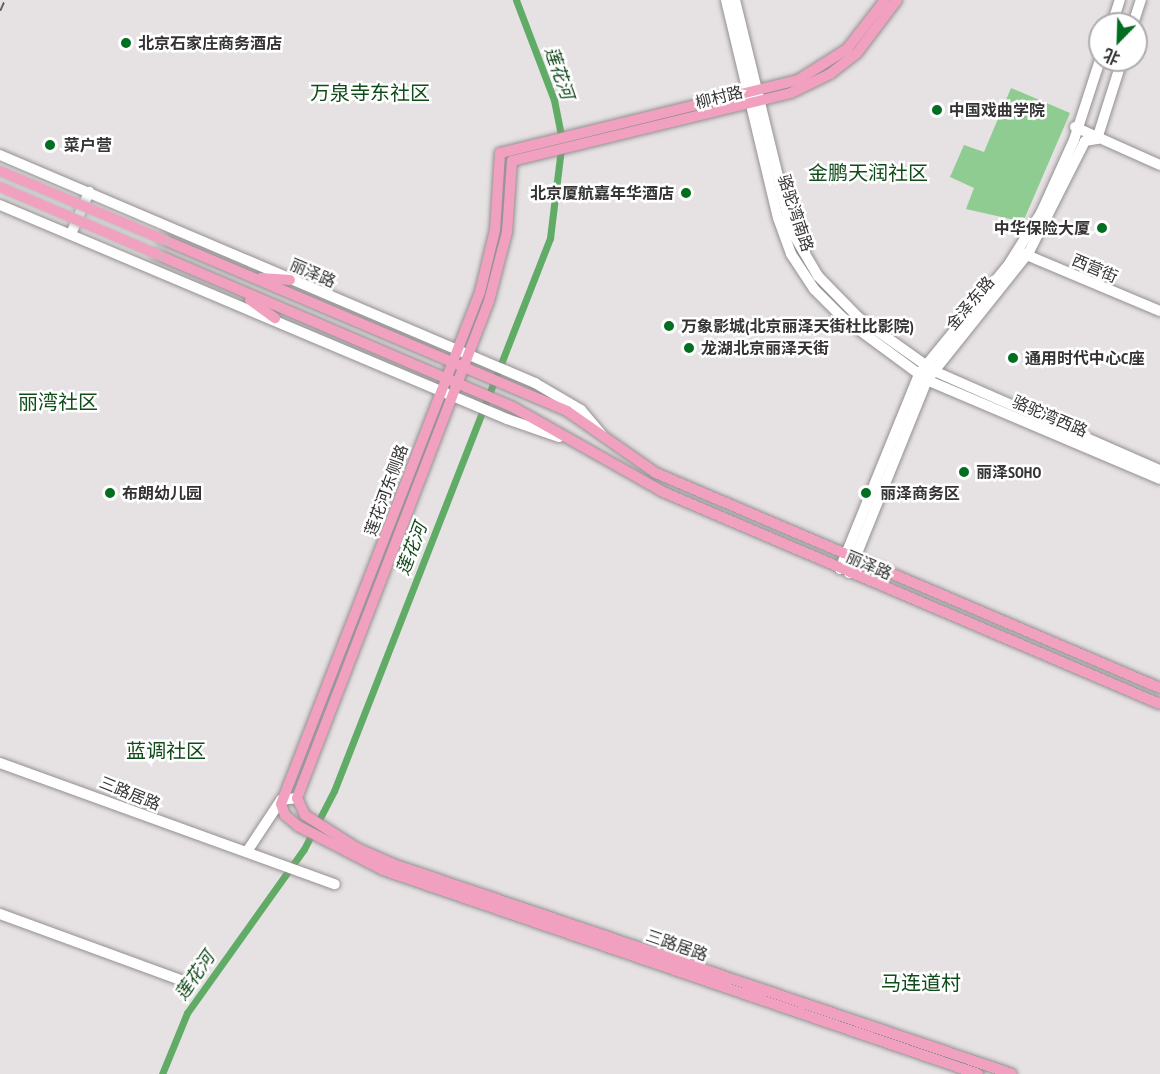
<!DOCTYPE html>
<meta charset="utf-8">
<style>
body{margin:0}
#map{position:relative;width:1160px;height:1074px;overflow:hidden;background:#e6e1e2;font-family:"PT Sans Narrow","Noto Sans SC",sans-serif}
div>[style]{position:absolute}
.green>*{inset:0;background:#8ecc91}
.canal>*{height:7px;margin:-3.5px;padding:0 3.5px;transform-origin:3.5px;border-radius:3.5px;background:#60ac66}
.roads{filter:drop-shadow(0 0 2px #949091) drop-shadow(0 0 2px #949091)}
.secondary>*{height:10px;margin:-5px;padding:0 5px;transform-origin:5px;border-radius:5px;background:#fff}
.primary>*{height:10px;margin:-5px;padding:0 5px;transform-origin:5px;border-radius:5px;background:#f1a1bf}
.rail>*{height:1.5px;margin-top:-0.75px;transform-origin:0;background:repeating-linear-gradient(90deg,#636060 0 9px,transparent 0 13.5px)}
.bridges{filter:drop-shadow(0 0 2px #bebebe) drop-shadow(0 0 2px #bebebe)}
.primary-bridge>*{height:10px;margin:-5px;padding:0 5px;transform-origin:5px;border-radius:5px;background:#f1a1bf}
.dots>*{width:16px;height:16px;translate:-50% -50%;box-sizing:border-box;border:3px solid #fff;border-radius:50%}
span{translate:-50% -50%;white-space:nowrap;text-align:center;line-height:1.15;-webkit-text-stroke:5px #fff;paint-order:stroke}
.poi-label{font-size:16px;color:#353333;font-weight:700}
.left{translate:0 -50%;text-align:left}
.right{translate:-100% -50%;text-align:right}
.street-label{font-size:16px;color:#353333}
.water-label{font-size:18px;color:#11481a;font-style:italic}
.quarter-label{font-size:20px;color:#104c1a}
.north{position:absolute;left:1088px;top:12px;width:60px;height:60px;box-sizing:border-box;background:#fff;border:2px solid #aeadad;border-radius:50%;rotate:203deg;font-size:16px;font-weight:700;line-height:24px;text-align:center;color:#353333}
.north::after{content:'';display:block;margin:auto;width:21px;height:27px;background:#026e1f;clip-path:polygon(50% 0,100% 100%,50% 72%,0 100%)}
</style>
<div id="map">
<div class="green">
<i style="clip-path:polygon(1011px 88px,1070px 113px,1023px 222px,966px 209px,974px 188px,950px 177px,964px 145px,984px 152px)"></i>
</div>
<div class="canal">
<i style="left:162px;top:1074px;width:66px;rotate:-67.7deg"></i>
<i style="left:187px;top:1013px;width:201px;rotate:-54.5deg"></i>
<i style="left:304px;top:849px;width:65px;rotate:-62.7deg"></i>
<i style="left:334px;top:791px;width:594px;rotate:-68.66deg"></i>
<i style="left:550px;top:238px;width:99px;rotate:-83deg"></i>
<i style="left:562px;top:140px;width:41px;rotate:-101.3deg"></i>
<i style="left:554px;top:100px;width:107px;rotate:-110.8deg"></i>
</div>
<div class="roads">
<div class="secondary">
<i style="left:726px;top:0;width:224px;rotate:76.6deg"></i>
<i style="left:778px;top:218px;width:38px;rotate:70deg"></i>
<i style="left:791px;top:254px;width:42px;rotate:56.7deg"></i>
<i style="left:814px;top:289px;width:41px;rotate:45deg"></i>
<i style="left:843px;top:318px;width:104px;rotate:36.4deg"></i>
<i style="left:927px;top:380px;width:253px;rotate:23deg"></i>
<i style="left:735px;top:0;width:237px;rotate:76.3deg"></i>
<i style="left:791px;top:230px;width:53px;rotate:59.6deg"></i>
<i style="left:818px;top:276px;width:57px;rotate:45.7deg"></i>
<i style="left:858px;top:317px;width:93px;rotate:35.4deg"></i>
<i style="left:934px;top:371px;width:247px;rotate:23.7deg"></i>
<i style="left:1112px;top:24px;width:25px;rotate:-72deg"></i>
<i style="left:1133px;top:24px;width:25px;rotate:-72deg"></i>
<i style="left:1075px;top:127px;width:93px;rotate:24.1deg"></i>
<i style="left:0;top:155px;width:582px;rotate:23.08deg"></i>
<i style="left:535px;top:383px;width:53px;rotate:30.4deg"></i>
<i style="left:581px;top:410px;width:33px;rotate:50deg"></i>
<i style="left:0;top:205px;width:550px;rotate:22.88deg"></i>
<i style="left:507px;top:419px;width:55px;rotate:19.1deg"></i>
<i style="left:71px;top:234px;width:46px;rotate:-66.8deg"></i>
<i style="left:1022px;top:253px;width:150px;rotate:22.8deg"></i>
<i style="left:840px;top:569px;width:210px;rotate:-67.9deg"></i>
<i style="left:919px;top:374px;width:142px;rotate:-50.7deg"></i>
<i style="left:1009px;top:264px;width:60px;rotate:-57.9deg"></i>
<i style="left:1041px;top:213px;width:80px;rotate:-65.7deg"></i>
<i style="left:1074px;top:140px;width:84px;rotate:-72deg"></i>
<i style="left:849px;top:573px;width:208px;rotate:-68deg"></i>
<i style="left:927px;top:380px;width:164px;rotate:-51.4deg"></i>
<i style="left:1029px;top:252px;width:124px;rotate:-63.2deg"></i>
<i style="left:1085px;top:141px;width:12px;rotate:-9deg"></i>
<i style="left:1097px;top:139px;width:83px;rotate:-72.4deg"></i>
<i style="left:0;top:763px;width:356px;rotate:19.9deg"></i>
<i style="left:248px;top:850px;width:60px;rotate:-56.6deg"></i>
<i style="left:281px;top:800px;width:16px;rotate:-7deg"></i>
<i style="left:0;top:914px;width:201px;rotate:20.1deg"></i>
</div>
<div class="primary">
<i style="left:885px;top:0;width:62px;rotate:127.8deg"></i>
<i style="left:847px;top:49px;width:58px;rotate:147.7deg"></i>
<i style="left:798px;top:80px;width:307px;rotate:166.2deg"></i>
<i style="left:500px;top:153px;width:77px;rotate:93.7deg"></i>
<i style="left:495px;top:230px;width:64px;rotate:103.6deg"></i>
<i style="left:480px;top:292px;width:549px;rotate:111.24deg"></i>
<i style="left:281px;top:804px;width:12px;rotate:70deg"></i>
<i style="left:285px;top:815px;width:17px;rotate:40deg"></i>
<i style="left:298px;top:826px;width:96px;rotate:27.4deg"></i>
<i style="left:383px;top:870px;width:629px;rotate:18.92deg"></i>
<i style="left:897px;top:0;width:66px;rotate:127deg"></i>
<i style="left:857px;top:53px;width:34px;rotate:142deg"></i>
<i style="left:830px;top:74px;width:43px;rotate:154deg"></i>
<i style="left:791px;top:93px;width:287px;rotate:166.3deg"></i>
<i style="left:512px;top:161px;width:71px;rotate:94deg"></i>
<i style="left:507px;top:232px;width:71px;rotate:104.6deg"></i>
<i style="left:489px;top:301px;width:533px;rotate:111.12deg"></i>
<i style="left:297px;top:798px;width:19px;rotate:65deg"></i>
<i style="left:305px;top:815px;width:62px;rotate:32.4deg"></i>
<i style="left:357px;top:848px;width:43px;rotate:23.6deg"></i>
<i style="left:396px;top:865px;width:650px;rotate:18.74deg"></i>
<i style="left:162px;top:239px;width:440px;rotate:23deg"></i>
<i style="left:567px;top:411px;width:108px;rotate:34.9deg"></i>
<i style="left:656px;top:473px;width:548px;rotate:23.1deg"></i>
<i style="left:156px;top:254px;width:388px;rotate:23.2deg"></i>
<i style="left:513px;top:407px;width:172px;rotate:29.5deg"></i>
<i style="left:663px;top:492px;width:540px;rotate:23.1deg"></i>
<i style="left:261px;top:278px;width:29px;rotate:4deg"></i>
<i style="left:250px;top:300px;width:31px;rotate:36deg"></i>
</div>
</div>
<div class="rail">
<i style="left:0;top:11px;width:12px;rotate:-66deg"></i>
</div>
<div class="bridges">
<div class="primary-bridge">
<i style="left:0;top:171px;width:176px;rotate:22.8deg"></i>
<i style="left:0;top:187px;width:170px;rotate:23.2deg"></i>
</div>
</div>
<div class="dots">
<i style="left:126px;top:43px;background:#026e1f"></i>
<i style="left:937px;top:110px;background:#026e1f"></i>
<i style="left:50px;top:145px;background:#026e1f"></i>
<i style="left:686px;top:193px;background:#026e1f"></i>
<i style="left:1102px;top:228px;background:#026e1f"></i>
<i style="left:669px;top:326px;background:#026e1f"></i>
<i style="left:689px;top:348px;background:#026e1f"></i>
<i style="left:1013px;top:358px;background:#026e1f"></i>
<i style="left:964px;top:472px;background:#026e1f"></i>
<i style="left:110px;top:493px;background:#026e1f"></i>
<i style="left:866px;top:493px;background:#026e1f"></i>
</div>
<div class="poi-label">
<span class="left" style="left:138px;top:43px">北京石家庄商务酒店</span>
<span class="left" style="left:949px;top:110px">中国戏曲学院</span>
<span class="left" style="left:64px;top:145px">菜户营</span>
<span class="right" style="left:674px;top:193px">北京厦航嘉年华酒店</span>
<span class="right" style="left:1090px;top:228px">中华保险大厦</span>
<span class="left" style="left:681px;top:326px">万象影城(北京丽泽天街杜比影院)</span>
<span class="left" style="left:701px;top:348px">龙湖北京丽泽天街</span>
<span class="left" style="left:1025px;top:358px">通用时代中心C座</span>
<span class="left" style="left:976px;top:472px">丽泽SOHO</span>
<span class="left" style="left:122px;top:493px">布朗幼儿园</span>
<span class="left" style="left:880px;top:493px">丽泽商务区</span>
</div>
<div class="street-label">
<span style="left:719px;top:97px;rotate:-14deg">柳村路</span>
<span style="left:796px;top:213px;rotate:72deg">骆驼湾南路</span>
<span style="left:1095px;top:268px;rotate:23deg">西营街</span>
<span style="left:313px;top:273px;rotate:23deg">丽泽路</span>
<span style="left:970px;top:303px;rotate:-50deg">金泽东路</span>
<span style="left:1050px;top:416px;rotate:23deg">骆驼湾西路</span>
<span style="left:386px;top:490px;rotate:-70deg">莲花河东侧路</span>
<span style="left:869px;top:565px;rotate:23deg">丽泽路</span>
<span style="left:130px;top:793px;rotate:22deg">三路居路</span>
<span style="left:677px;top:945px;rotate:19deg">三路居路</span>
</div>
<div class="water-label">
<span style="left:559px;top:73px;rotate:71deg">莲花河</span>
<span style="left:412px;top:549px;rotate:-69deg">莲花河</span>
<span style="left:195px;top:976px;rotate:-55deg">莲花河</span>
</div>
<div class="quarter-label">
<span style="left:370px;top:93px">万泉寺东社区</span>
<span style="left:868px;top:173px">金鹏天润社区</span>
<span style="left:58px;top:402px">丽湾社区</span>
<span style="left:166px;top:751px">蓝调社区</span>
<span style="left:921px;top:983px">马连道村</span>
</div>
<div class="north">北</div>
</div>
